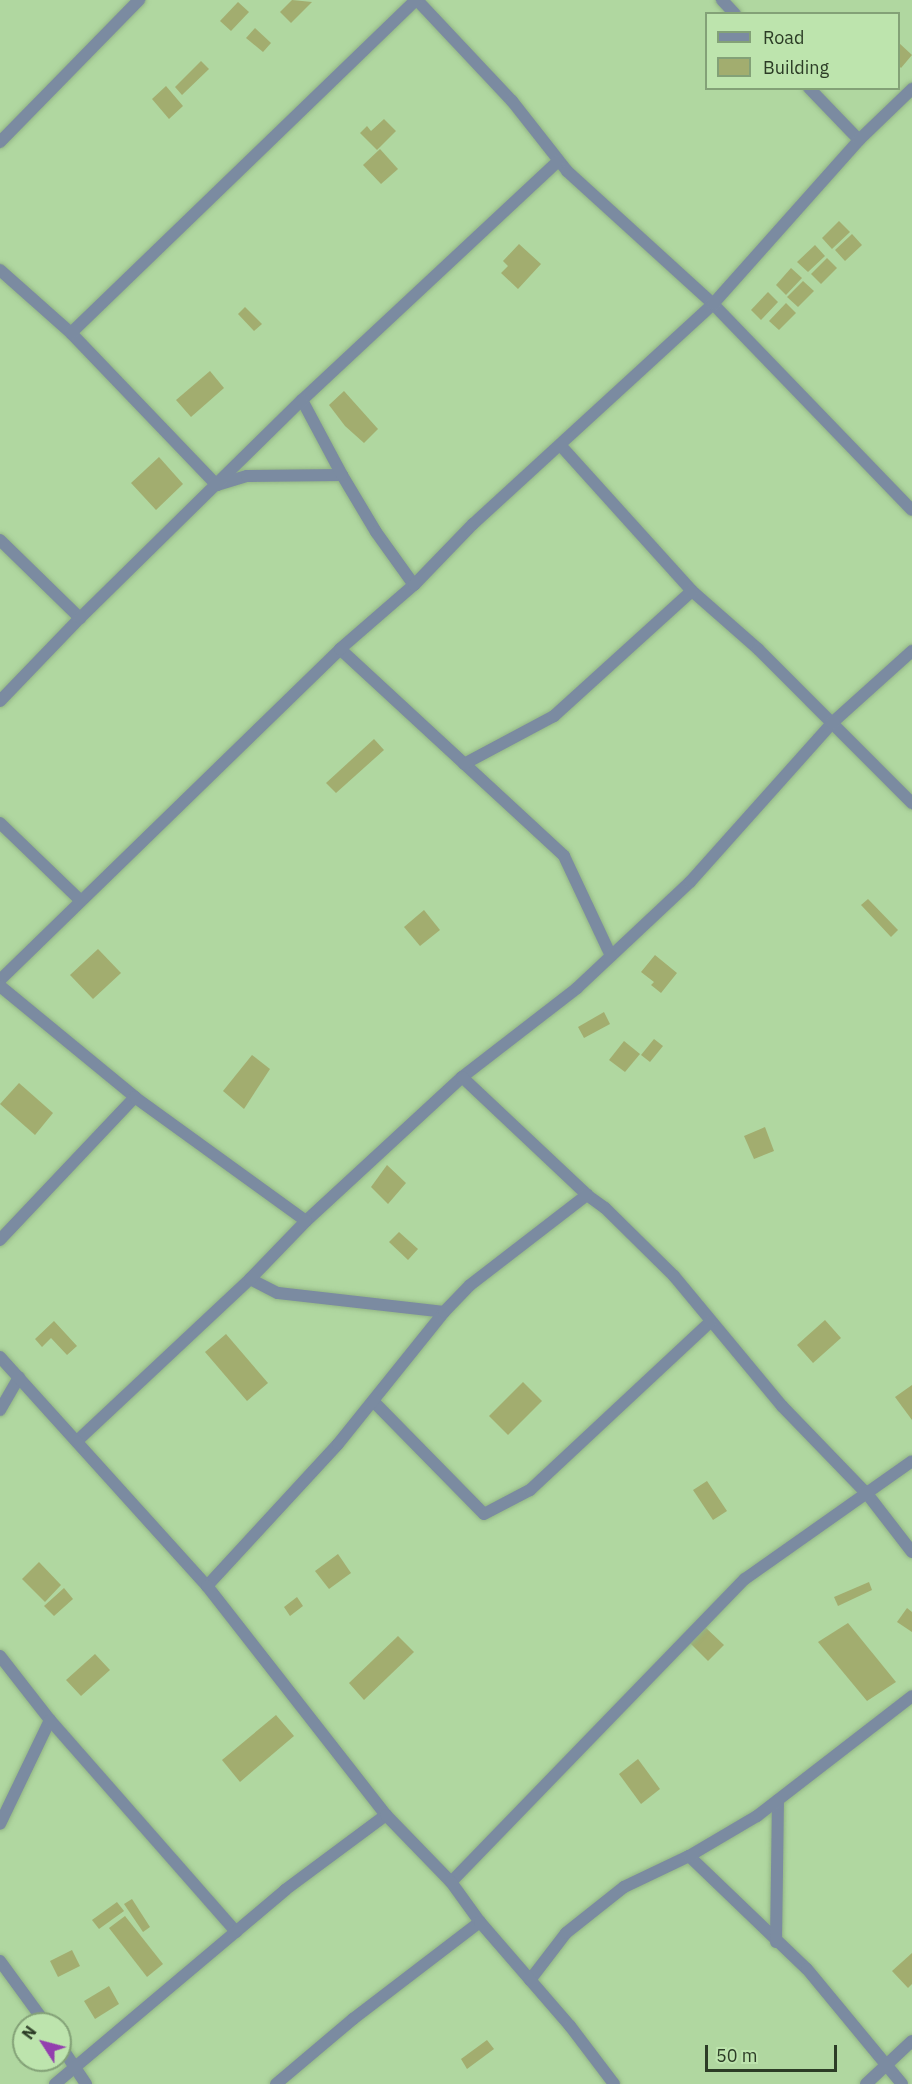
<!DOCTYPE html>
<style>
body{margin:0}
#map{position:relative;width:912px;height:2084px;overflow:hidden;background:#b0d7a0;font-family:"IBM Plex Sans",sans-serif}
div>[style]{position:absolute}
.building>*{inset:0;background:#a2ad6f}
.roads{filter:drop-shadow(0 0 2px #93b585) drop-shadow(0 0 2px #93b585)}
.minor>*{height:12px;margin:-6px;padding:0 6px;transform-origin:6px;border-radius:6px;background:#7b8ba1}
.tertiary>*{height:12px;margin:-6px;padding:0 6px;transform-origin:6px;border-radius:6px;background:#7b8ba1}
span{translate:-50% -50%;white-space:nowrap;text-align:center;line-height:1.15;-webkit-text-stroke:4.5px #bde4ad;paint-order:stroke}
.legend{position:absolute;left:705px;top:12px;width:195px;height:78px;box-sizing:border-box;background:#bde4ad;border:2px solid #83a177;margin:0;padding:8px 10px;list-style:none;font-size:18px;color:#2c3c26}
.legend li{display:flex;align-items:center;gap:12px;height:30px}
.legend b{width:30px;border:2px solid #83a177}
.north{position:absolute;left:12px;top:2012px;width:60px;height:60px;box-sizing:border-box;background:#bde4ad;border:2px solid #83a177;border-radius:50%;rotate:306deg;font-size:16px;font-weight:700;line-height:24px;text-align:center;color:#2c3c26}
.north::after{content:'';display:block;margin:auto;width:21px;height:27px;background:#933fae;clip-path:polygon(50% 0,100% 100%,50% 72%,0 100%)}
.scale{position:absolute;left:705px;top:2045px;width:132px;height:27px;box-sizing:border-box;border:3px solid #2c3c26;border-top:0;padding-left:8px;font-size:18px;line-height:21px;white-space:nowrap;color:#2c3c26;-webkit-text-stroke:4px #bde4ad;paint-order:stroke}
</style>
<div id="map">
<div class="building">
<i style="clip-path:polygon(292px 0,312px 2px,291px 23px,280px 12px)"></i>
<i style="clip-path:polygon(238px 2px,249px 12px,231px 31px,220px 21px)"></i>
<i style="clip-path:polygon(255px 28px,271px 43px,263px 52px,246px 38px)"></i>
<i style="clip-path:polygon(898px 42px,912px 55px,901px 68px,898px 65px)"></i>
<i style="clip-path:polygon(201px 61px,209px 69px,182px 95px,175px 87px)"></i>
<i style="clip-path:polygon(166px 86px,183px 106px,169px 119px,152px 99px)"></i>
<i style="clip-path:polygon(384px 119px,396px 131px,377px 150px,360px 133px,367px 126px,371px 131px)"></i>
<i style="clip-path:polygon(380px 149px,398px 169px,381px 184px,363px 165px)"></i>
<i style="clip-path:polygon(839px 221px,850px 232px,832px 249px,822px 238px)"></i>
<i style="clip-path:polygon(852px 234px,862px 245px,845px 261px,835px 250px)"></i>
<i style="clip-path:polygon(519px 244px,541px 264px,518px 289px,501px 273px,508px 266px,503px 261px)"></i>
<i style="clip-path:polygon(815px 245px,825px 256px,808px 272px,797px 262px)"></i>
<i style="clip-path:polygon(827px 258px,837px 268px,821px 284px,811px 274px)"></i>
<i style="clip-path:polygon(791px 268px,802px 278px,786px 295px,776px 285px)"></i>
<i style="clip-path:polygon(803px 281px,814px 291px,798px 307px,787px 297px)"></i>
<i style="clip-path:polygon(768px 292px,778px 302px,761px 320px,751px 310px)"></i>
<i style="clip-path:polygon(786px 303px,796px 313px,779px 330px,769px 321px)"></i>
<i style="clip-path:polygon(245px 307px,262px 324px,254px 331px,238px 314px)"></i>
<i style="clip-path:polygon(210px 371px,224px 388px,191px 417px,176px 400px)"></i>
<i style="clip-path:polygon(344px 391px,378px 429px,364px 443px,345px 426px,329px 405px)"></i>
<i style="clip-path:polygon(159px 457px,183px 484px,156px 510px,131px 483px)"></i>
<i style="clip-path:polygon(374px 739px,384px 750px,336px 793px,326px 783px)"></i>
<i style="clip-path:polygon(868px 899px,898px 930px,891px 937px,861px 905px)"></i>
<i style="clip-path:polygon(424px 910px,440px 930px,420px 946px,404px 927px)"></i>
<i style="clip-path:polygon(98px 949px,121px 973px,93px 999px,70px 975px)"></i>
<i style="clip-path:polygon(655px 955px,677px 973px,661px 993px,651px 985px,654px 982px,641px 972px)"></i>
<i style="clip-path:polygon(604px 1012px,610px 1024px,584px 1038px,578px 1027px)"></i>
<i style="clip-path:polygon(654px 1039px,663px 1046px,650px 1062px,641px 1055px)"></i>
<i style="clip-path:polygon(624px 1041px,640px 1054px,625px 1072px,609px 1060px)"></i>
<i style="clip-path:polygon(252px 1055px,270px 1069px,244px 1109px,223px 1091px)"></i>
<i style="clip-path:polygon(19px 1083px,53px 1113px,35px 1135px,0 1104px)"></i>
<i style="clip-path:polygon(765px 1127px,774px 1151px,754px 1159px,744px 1136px)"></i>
<i style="clip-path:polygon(387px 1165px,406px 1183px,388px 1204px,371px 1187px)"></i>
<i style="clip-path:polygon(399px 1232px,418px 1249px,408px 1260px,389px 1242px)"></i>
<i style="clip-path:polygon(825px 1320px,841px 1338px,813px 1363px,797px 1345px)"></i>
<i style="clip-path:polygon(54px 1321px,77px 1346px,67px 1355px,51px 1338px,42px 1347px,35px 1339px)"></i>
<i style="clip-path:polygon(226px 1334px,268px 1383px,247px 1401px,205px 1352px)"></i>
<i style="clip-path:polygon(523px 1382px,542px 1401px,508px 1435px,489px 1416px)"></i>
<i style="clip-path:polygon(912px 1385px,912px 1420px,895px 1397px)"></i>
<i style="clip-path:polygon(707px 1481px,727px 1511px,713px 1520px,693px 1490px)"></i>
<i style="clip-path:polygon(338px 1554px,351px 1573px,329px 1589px,315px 1571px)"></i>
<i style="clip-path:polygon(39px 1562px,61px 1585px,45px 1602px,22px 1579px)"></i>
<i style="clip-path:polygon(869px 1582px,872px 1590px,838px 1606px,834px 1597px)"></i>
<i style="clip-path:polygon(64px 1588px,73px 1599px,54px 1616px,44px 1606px)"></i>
<i style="clip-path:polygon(297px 1597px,303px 1606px,290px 1616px,284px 1607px)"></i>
<i style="clip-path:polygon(907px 1608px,912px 1612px,912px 1632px,897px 1622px)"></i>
<i style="clip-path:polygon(848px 1623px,896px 1682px,867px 1701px,818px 1642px)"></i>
<i style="clip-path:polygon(705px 1627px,724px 1645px,708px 1661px,690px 1643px)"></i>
<i style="clip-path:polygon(398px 1636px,414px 1652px,364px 1700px,349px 1683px)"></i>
<i style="clip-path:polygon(95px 1654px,110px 1670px,81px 1696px,66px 1680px)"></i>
<i style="clip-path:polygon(276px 1715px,294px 1736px,240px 1782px,222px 1760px)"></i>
<i style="clip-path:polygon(638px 1759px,660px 1789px,641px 1804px,619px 1774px)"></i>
<i style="clip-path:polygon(132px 1899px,150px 1927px,143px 1932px,124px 1904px)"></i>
<i style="clip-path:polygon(117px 1902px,124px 1911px,99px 1929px,92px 1920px)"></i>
<i style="clip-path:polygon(125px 1916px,163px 1964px,147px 1977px,109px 1928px)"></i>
<i style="clip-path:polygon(72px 1950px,80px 1966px,58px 1977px,50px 1961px)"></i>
<i style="clip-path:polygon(912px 1953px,912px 1984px,908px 1988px,892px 1971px)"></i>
<i style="clip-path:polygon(109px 1986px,119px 2004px,95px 2019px,84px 2001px)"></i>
<i style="clip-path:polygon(487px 2040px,494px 2049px,467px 2069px,461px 2059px)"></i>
</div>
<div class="roads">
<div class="minor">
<i style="left:417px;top:0;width:139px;rotate:46.8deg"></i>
<i style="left:512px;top:101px;width:89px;rotate:51.8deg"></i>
<i style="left:567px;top:171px;width:197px;rotate:42.3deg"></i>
<i style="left:713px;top:304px;width:286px;rotate:46deg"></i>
<i style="left:722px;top:0;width:19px;rotate:47deg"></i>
<i style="left:809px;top:88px;width:72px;rotate:46.1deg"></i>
<i style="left:0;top:142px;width:199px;rotate:-45.6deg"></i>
<i style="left:0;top:270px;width:95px;rotate:41.6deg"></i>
<i style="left:71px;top:333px;width:211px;rotate:46.2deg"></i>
<i style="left:217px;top:485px;width:31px;rotate:-17deg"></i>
<i style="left:247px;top:476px;width:95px;rotate:-0.6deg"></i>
<i style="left:342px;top:475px;width:66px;rotate:59.2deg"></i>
<i style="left:376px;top:532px;width:65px;rotate:54.4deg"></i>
<i style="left:71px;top:333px;width:479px;rotate:-44deg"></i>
<i style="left:561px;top:446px;width:195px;rotate:47.9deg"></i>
<i style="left:692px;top:591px;width:88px;rotate:41.3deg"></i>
<i style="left:758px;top:649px;width:218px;rotate:45deg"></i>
<i style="left:342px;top:475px;width:85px;rotate:-118.1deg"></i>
<i style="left:302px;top:400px;width:350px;rotate:-43deg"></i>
<i style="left:0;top:540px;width:112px;rotate:44.3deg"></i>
<i style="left:340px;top:649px;width:305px;rotate:42.7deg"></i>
<i style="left:564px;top:856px;width:110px;rotate:64.8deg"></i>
<i style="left:0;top:701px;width:115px;rotate:-46.1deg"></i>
<i style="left:80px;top:618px;width:311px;rotate:-44.5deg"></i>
<i style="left:464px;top:764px;width:102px;rotate:-28.1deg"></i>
<i style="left:554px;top:716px;width:186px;rotate:-42.2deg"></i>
<i style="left:0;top:823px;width:111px;rotate:43.9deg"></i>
<i style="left:0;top:980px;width:475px;rotate:-44.2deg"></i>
<i style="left:340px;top:649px;width:98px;rotate:-40.9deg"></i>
<i style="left:414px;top:585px;width:85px;rotate:-46deg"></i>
<i style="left:473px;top:524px;width:326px;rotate:-42.5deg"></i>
<i style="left:713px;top:304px;width:220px;rotate:-48.3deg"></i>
<i style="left:859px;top:140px;width:74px;rotate:-43.9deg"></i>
<i style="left:0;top:986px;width:175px;rotate:39.4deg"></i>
<i style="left:135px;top:1097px;width:197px;rotate:133.4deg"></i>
<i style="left:462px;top:1077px;width:145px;rotate:-37.7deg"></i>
<i style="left:577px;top:988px;width:155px;rotate:-43.2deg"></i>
<i style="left:690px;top:882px;width:213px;rotate:-48.2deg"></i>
<i style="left:832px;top:723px;width:108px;rotate:-42deg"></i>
<i style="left:306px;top:1221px;width:212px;rotate:-42.7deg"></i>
<i style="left:462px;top:1077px;width:172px;rotate:43.3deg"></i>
<i style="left:587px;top:1195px;width:22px;rotate:36deg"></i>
<i style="left:605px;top:1208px;width:97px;rotate:44.6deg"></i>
<i style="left:674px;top:1276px;width:169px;rotate:50.3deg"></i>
<i style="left:782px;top:1406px;width:124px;rotate:46deg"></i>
<i style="left:868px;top:1495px;width:72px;rotate:52.3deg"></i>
<i style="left:250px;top:1279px;width:31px;rotate:27deg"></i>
<i style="left:278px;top:1293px;width:167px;rotate:6.5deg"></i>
<i style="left:373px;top:1401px;width:158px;rotate:45.5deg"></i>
<i style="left:484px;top:1514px;width:52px;rotate:-27.6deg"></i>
<i style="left:530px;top:1490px;width:246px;rotate:-43deg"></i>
<i style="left:0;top:1410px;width:38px;rotate:-60deg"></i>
<i style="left:77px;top:1441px;width:237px;rotate:-43.1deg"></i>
<i style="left:250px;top:1279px;width:81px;rotate:-46deg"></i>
<i style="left:306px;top:1221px;width:211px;rotate:-144.1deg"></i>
<i style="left:207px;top:1586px;width:193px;rotate:-47.3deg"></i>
<i style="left:338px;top:1444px;width:169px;rotate:-51.2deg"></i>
<i style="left:444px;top:1312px;width:37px;rotate:-46deg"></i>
<i style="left:470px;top:1285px;width:148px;rotate:-37.6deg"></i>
<i style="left:0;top:1656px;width:81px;rotate:52deg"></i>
<i style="left:50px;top:1720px;width:115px;rotate:115.7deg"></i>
<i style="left:50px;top:1720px;width:282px;rotate:48.7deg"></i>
<i style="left:689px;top:1856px;width:163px;rotate:43.8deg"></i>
<i style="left:807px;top:1969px;width:149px;rotate:50.4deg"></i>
<i style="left:451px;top:1882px;width:422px;rotate:-45.9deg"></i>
<i style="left:745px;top:1579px;width:204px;rotate:-35.2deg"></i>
<i style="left:776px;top:1942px;width:142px;rotate:-89.2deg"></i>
<i style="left:0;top:1961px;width:78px;rotate:53.9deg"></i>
<i style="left:530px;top:1980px;width:59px;rotate:-52.5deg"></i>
<i style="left:566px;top:1933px;width:74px;rotate:-38.4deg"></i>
<i style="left:624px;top:1887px;width:72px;rotate:-25.5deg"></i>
<i style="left:689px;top:1856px;width:79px;rotate:-30.5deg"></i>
<i style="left:757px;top:1816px;width:196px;rotate:-37.7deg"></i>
<i style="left:60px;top:2045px;width:47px;rotate:56.3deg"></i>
<i style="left:55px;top:2084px;width:301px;rotate:-40.1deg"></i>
<i style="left:285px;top:1890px;width:126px;rotate:-36.6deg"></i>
<i style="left:276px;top:2084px;width:101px;rotate:-40.2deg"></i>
<i style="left:353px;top:2019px;width:160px;rotate:-37.4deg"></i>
<i style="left:866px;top:2084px;width:63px;rotate:-43.1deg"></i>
</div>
<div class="tertiary">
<i style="left:0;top:1357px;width:309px;rotate:47.9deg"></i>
<i style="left:207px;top:1586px;width:291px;rotate:52deg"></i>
<i style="left:386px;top:1815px;width:93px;rotate:45.9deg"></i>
<i style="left:451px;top:1882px;width:49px;rotate:54.1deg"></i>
<i style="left:480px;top:1922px;width:138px;rotate:49.1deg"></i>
<i style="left:570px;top:2026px;width:73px;rotate:52.8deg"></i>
</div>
</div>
<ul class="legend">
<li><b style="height:8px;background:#7b8ba1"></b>Road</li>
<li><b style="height:16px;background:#a2ad6f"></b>Building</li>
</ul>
<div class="north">N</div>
<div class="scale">50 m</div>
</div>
